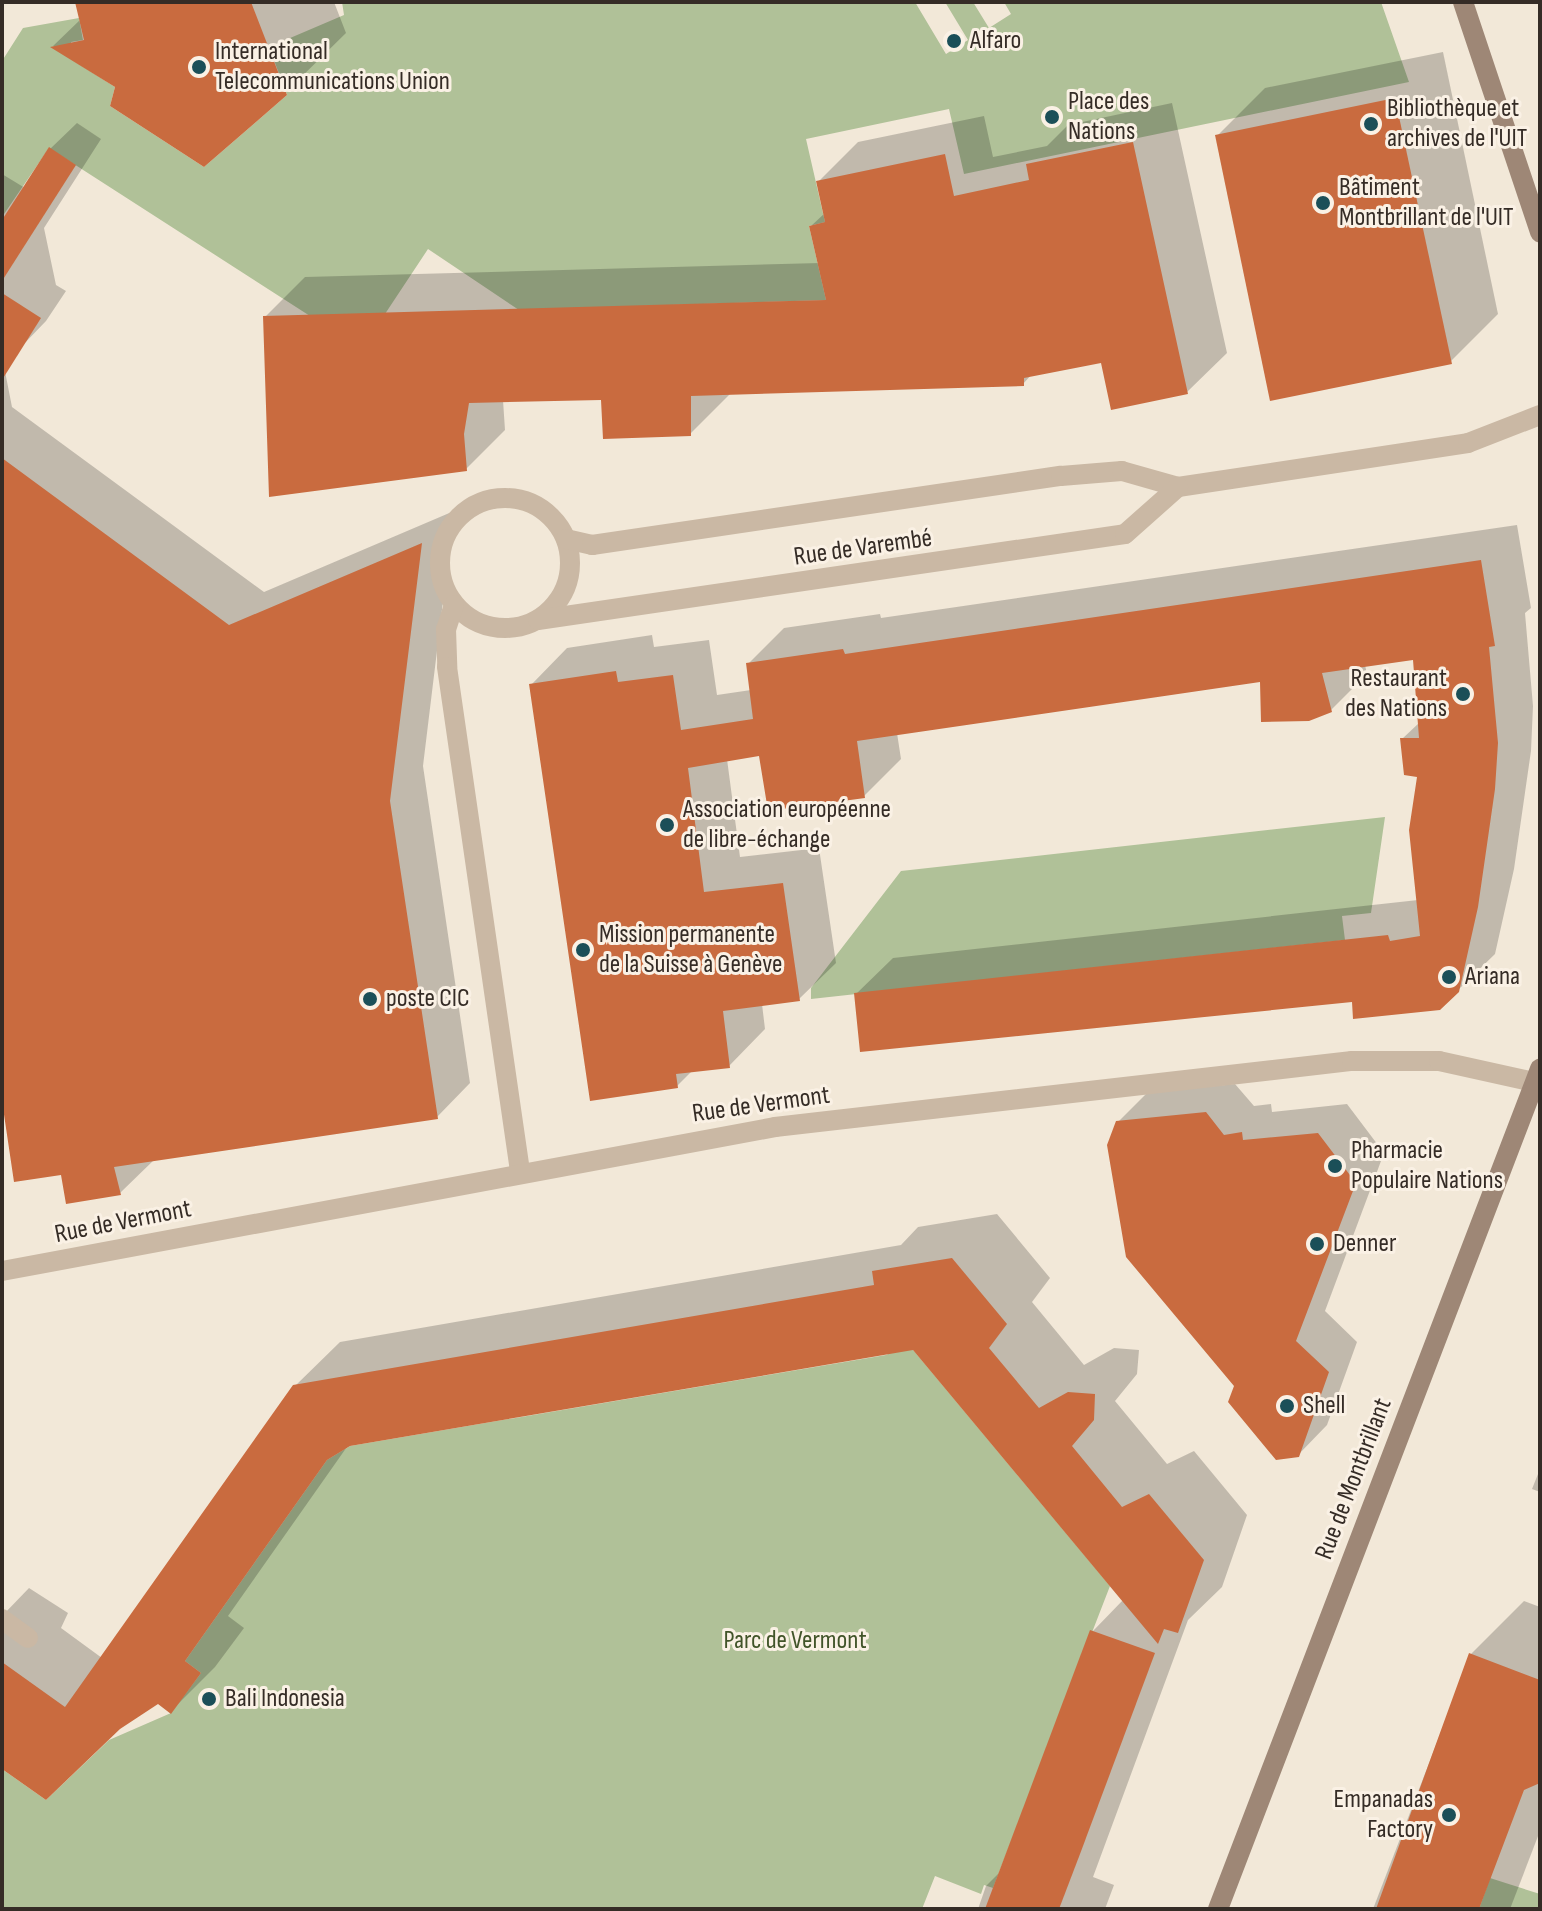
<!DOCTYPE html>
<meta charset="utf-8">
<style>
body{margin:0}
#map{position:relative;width:1542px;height:1911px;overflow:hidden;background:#f2e8d8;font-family:"Sofia Sans Condensed",sans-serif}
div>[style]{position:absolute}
.green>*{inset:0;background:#b0c198}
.shadow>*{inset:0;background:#0003}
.building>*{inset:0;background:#c96b3f}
.minor>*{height:20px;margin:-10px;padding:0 10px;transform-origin:10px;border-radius:10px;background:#cab8a4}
.minor>.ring{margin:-10px;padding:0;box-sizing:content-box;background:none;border:20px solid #cab8a4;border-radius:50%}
.secondary>*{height:20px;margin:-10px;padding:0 10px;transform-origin:10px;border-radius:10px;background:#9e8776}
.dots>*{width:22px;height:22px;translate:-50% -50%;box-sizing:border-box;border:4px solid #faf1e5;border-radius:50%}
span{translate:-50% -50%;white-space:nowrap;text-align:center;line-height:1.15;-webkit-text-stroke:6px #faf1e5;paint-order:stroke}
.poi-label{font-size:26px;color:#352c26}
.left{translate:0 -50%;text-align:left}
.right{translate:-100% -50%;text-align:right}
.street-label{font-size:26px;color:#352c26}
.park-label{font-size:26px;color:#415429}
.frame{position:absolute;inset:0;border:4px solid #352c26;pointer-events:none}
</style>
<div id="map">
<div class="green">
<i style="clip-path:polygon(342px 2px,915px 2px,946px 54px,968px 40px,945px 2px,973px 2px,989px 28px,1011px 14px,1004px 2px,1381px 2px,1409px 82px,964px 174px,949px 109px,806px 139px,825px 222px,809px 226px,826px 300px,519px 310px,428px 249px,385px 314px,310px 316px,49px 148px,2px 217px,2px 61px,23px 28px,79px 18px,83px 40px,71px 42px,74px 61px,115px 87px,110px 106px,204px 167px,287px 95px,269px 47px,344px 15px)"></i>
<i style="clip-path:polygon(1385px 817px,1371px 913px,1342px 916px,1345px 940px,811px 999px,811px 988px,901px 871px)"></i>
<i style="clip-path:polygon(909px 1345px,1110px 1586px,993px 1888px,984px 1885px,981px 1894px,935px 1876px,922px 1909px,2px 1909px,2px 1769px,46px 1800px,109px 1740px,171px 1713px,201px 1673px,185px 1661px,327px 1460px,350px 1446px,886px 1355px)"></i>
<i style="clip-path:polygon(1490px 1878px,1540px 1894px,1540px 1909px,1479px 1909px)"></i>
</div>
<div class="shadow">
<i style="clip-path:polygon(77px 2px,334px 2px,346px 33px,285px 93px,118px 86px,53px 46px,81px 19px)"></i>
<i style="clip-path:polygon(1443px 52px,1498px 314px,1450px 362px,1217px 136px,1265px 88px)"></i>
<i style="clip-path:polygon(1172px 103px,1227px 353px,1187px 392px,1102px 361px,1032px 374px,1023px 384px,730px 394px,690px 434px,603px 397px,503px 400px,505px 430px,466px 469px,265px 317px,305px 277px,820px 263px,811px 226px,825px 213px,818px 182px,858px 142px,984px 116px,993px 157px,1047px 146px,1068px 125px)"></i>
<i style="clip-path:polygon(77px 123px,101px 139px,44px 228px,56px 285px,66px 291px,46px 321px,20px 348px,2px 336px,2px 174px,25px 188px,50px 149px)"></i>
<i style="clip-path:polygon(2px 356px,12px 407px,264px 592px,454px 511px,423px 766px,470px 1083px,437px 1117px,155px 1159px,120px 1193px,63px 1172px,2px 1088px)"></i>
<i style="clip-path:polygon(1517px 525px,1531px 608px,1525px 613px,1533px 706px,1531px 751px,1514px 869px,1495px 954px,1457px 991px,1354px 1000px,856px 994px,893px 958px,1418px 900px,1420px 775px,1402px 739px,1420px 722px,1415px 658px,1365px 665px,1367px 674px,1331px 710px,1262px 679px,897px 733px,901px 759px,864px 796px,760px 754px,727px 759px,740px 857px,819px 848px,836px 963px,799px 999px,762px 1004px,765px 1029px,729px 1066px,693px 1070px,677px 1086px,531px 685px,567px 648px,652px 635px,654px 647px,709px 640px,717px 695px,751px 690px,748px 664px,784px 628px,880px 614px,881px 618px)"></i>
<i style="clip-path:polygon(1235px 1084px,1254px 1106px,1271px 1104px,1272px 1112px,1347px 1104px,1384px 1153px,1325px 1311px,1357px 1342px,1327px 1425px,1298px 1455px,1237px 1385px,1118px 1122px,1147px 1093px)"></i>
<i style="clip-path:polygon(997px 1214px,1050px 1278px,1032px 1302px,1084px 1365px,1114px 1348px,1139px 1350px,1137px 1374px,1115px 1401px,1167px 1464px,1194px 1451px,1247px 1515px,1222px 1587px,1188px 1620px,1093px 1877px,1114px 1885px,1105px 1909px,978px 1909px,986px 1886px,1002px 1870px,1092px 1632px,1124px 1599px,914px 1348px,349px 1444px,228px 1616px,244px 1628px,215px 1667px,171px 1711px,158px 1702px,2px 1767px,2px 1616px,29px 1588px,68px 1613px,61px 1628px,102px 1658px,295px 1386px,340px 1342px,901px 1245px,918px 1227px)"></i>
<i style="clip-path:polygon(1540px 1469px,1540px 1492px,1532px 1489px)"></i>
<i style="clip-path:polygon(1524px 1601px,1540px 1607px,1540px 1831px,1510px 1909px,1373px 1909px,1471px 1654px)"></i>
</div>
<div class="building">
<i style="clip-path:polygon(75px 2px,251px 2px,287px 95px,204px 167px,110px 106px,115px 87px,50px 47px,84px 40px)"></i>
<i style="clip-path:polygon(1395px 98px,1452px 364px,1270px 401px,1215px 135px)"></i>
<i style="clip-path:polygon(1133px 142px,1188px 394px,1111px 410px,1101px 363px,1024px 378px,1024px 386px,691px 396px,691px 436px,603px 439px,601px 400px,469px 403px,464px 434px,467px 471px,269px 497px,263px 316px,826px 300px,809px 226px,825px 222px,816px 181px,945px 154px,954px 196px,1029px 180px,1026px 164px)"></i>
<i style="clip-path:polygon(49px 147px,76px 165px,2px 281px,2px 220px)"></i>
<i style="clip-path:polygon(2px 293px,41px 318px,2px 380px)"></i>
<i style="clip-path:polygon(2px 458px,229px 625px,422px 543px,390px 801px,438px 1119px,114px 1167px,121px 1195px,66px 1204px,61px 1175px,14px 1182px,2px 1101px)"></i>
<i style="clip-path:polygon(1481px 560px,1495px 646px,1489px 647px,1498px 743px,1495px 789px,1478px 907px,1459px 992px,1440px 1010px,1353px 1019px,1352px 1002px,860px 1052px,854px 993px,1388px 935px,1390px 941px,1420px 936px,1409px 830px,1417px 777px,1404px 775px,1400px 738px,1419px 738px,1413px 660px,1322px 673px,1332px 712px,1309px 721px,1261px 722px,1260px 682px,857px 741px,865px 798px,768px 811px,759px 756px,688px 768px,704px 892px,783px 883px,800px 1001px,723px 1011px,730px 1068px,676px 1074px,678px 1088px,590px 1101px,529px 684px,616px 671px,618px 682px,673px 675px,681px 730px,753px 719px,746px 663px,843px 649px,845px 654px)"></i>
<i style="clip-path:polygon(1206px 1112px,1224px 1135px,1242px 1132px,1243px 1140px,1318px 1133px,1356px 1183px,1296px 1341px,1329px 1372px,1299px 1457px,1276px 1460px,1228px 1402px,1234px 1386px,1126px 1257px,1107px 1145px,1116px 1121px)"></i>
<i style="clip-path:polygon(952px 1258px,1007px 1324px,989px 1348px,1039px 1408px,1068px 1392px,1095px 1394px,1094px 1420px,1072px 1446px,1122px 1507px,1149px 1494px,1204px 1560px,1178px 1633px,1164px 1629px,1158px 1644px,913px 1350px,350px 1446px,327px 1460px,185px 1661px,201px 1673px,171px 1714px,158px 1704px,120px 1729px,46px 1800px,2px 1769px,2px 1662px,65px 1707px,293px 1385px,874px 1285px,872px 1271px)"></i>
<i style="clip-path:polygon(1090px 1630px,1155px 1653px,1080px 1854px,1059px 1909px,985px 1909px)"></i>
<i style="clip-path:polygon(1469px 1653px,1540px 1680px,1540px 1783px,1524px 1790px,1479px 1909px,1376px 1909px)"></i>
</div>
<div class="minor">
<i class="ring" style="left:440px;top:498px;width:110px;height:110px"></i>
<i style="left:566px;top:539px;width:27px;rotate:13deg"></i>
<i style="left:592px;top:545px;width:474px;rotate:-8.4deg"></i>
<i style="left:1061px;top:476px;width:61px;rotate:-4.7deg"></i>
<i style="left:1122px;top:471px;width:58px;rotate:15.9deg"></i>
<i style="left:1178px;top:487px;width:293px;rotate:-8.6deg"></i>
<i style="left:1468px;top:443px;width:77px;rotate:-21.3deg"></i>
<i style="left:454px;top:605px;width:25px;rotate:108deg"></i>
<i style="left:446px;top:629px;width:38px;rotate:88deg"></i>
<i style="left:447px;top:667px;width:509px;rotate:81.76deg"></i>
<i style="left:538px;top:620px;width:593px;rotate:-8.33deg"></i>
<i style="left:1125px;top:534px;width:71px;rotate:-41.6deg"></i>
<i style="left:2px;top:1271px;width:786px;rotate:-10.55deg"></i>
<i style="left:775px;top:1127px;width:581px;rotate:-6.53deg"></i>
<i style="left:1352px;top:1061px;width:87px"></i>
<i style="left:1439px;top:1061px;width:97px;rotate:12.5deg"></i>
<i style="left:2px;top:1619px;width:32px;rotate:36deg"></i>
</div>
<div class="secondary">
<i style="left:1463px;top:2px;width:243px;rotate:71.5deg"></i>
<i style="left:1218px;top:1909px;width:900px;rotate:-69.03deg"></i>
</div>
<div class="dots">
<i style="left:954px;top:41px;background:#1b4f58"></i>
<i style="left:199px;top:67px;background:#1b4f58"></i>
<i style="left:1052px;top:117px;background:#1b4f58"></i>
<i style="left:1371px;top:124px;background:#1b4f58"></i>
<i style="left:1323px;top:203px;background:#1b4f58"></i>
<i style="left:1463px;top:694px;background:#1b4f58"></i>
<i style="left:667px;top:825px;background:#1b4f58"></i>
<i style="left:583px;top:950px;background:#1b4f58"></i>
<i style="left:1449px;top:977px;background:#1b4f58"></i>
<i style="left:370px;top:999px;background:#1b4f58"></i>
<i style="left:1335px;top:1166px;background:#1b4f58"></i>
<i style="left:1317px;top:1244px;background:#1b4f58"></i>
<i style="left:1287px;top:1406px;background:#1b4f58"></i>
<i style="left:209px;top:1699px;background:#1b4f58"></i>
<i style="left:1449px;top:1815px;background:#1b4f58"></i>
</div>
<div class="poi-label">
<span class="left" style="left:970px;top:41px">Alfaro</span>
<span class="left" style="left:215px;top:67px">International<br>Telecommunications Union</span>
<span class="left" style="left:1068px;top:117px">Place des<br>Nations</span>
<span class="left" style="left:1387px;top:124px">Bibliothèque et<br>archives de l'UIT</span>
<span class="left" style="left:1339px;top:203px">Bâtiment<br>Montbrillant de l'UIT</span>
<span class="right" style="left:1447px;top:694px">Restaurant<br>des Nations</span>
<span class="left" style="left:683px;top:825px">Association européenne<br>de libre-échange</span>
<span class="left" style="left:599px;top:950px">Mission permanente<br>de la Suisse à Genève</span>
<span class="left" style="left:1465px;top:977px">Ariana</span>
<span class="left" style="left:386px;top:999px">poste CIC</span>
<span class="left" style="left:1351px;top:1166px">Pharmacie<br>Populaire Nations</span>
<span class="left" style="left:1333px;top:1244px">Denner</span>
<span class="left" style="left:1303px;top:1406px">Shell</span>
<span class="left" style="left:225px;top:1699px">Bali Indonesia</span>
<span class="right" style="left:1433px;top:1815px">Empanadas<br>Factory</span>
</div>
<div class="street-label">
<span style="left:863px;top:548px;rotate:-8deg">Rue de Varembé</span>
<span style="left:761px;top:1105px;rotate:-8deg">Rue de Vermont</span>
<span style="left:123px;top:1222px;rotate:-11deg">Rue de Vermont</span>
<span style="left:1354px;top:1479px;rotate:-69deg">Rue de Montbrillant</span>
</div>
<div class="park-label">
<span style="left:795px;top:1641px">Parc de Vermont</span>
</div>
<div class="frame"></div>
</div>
